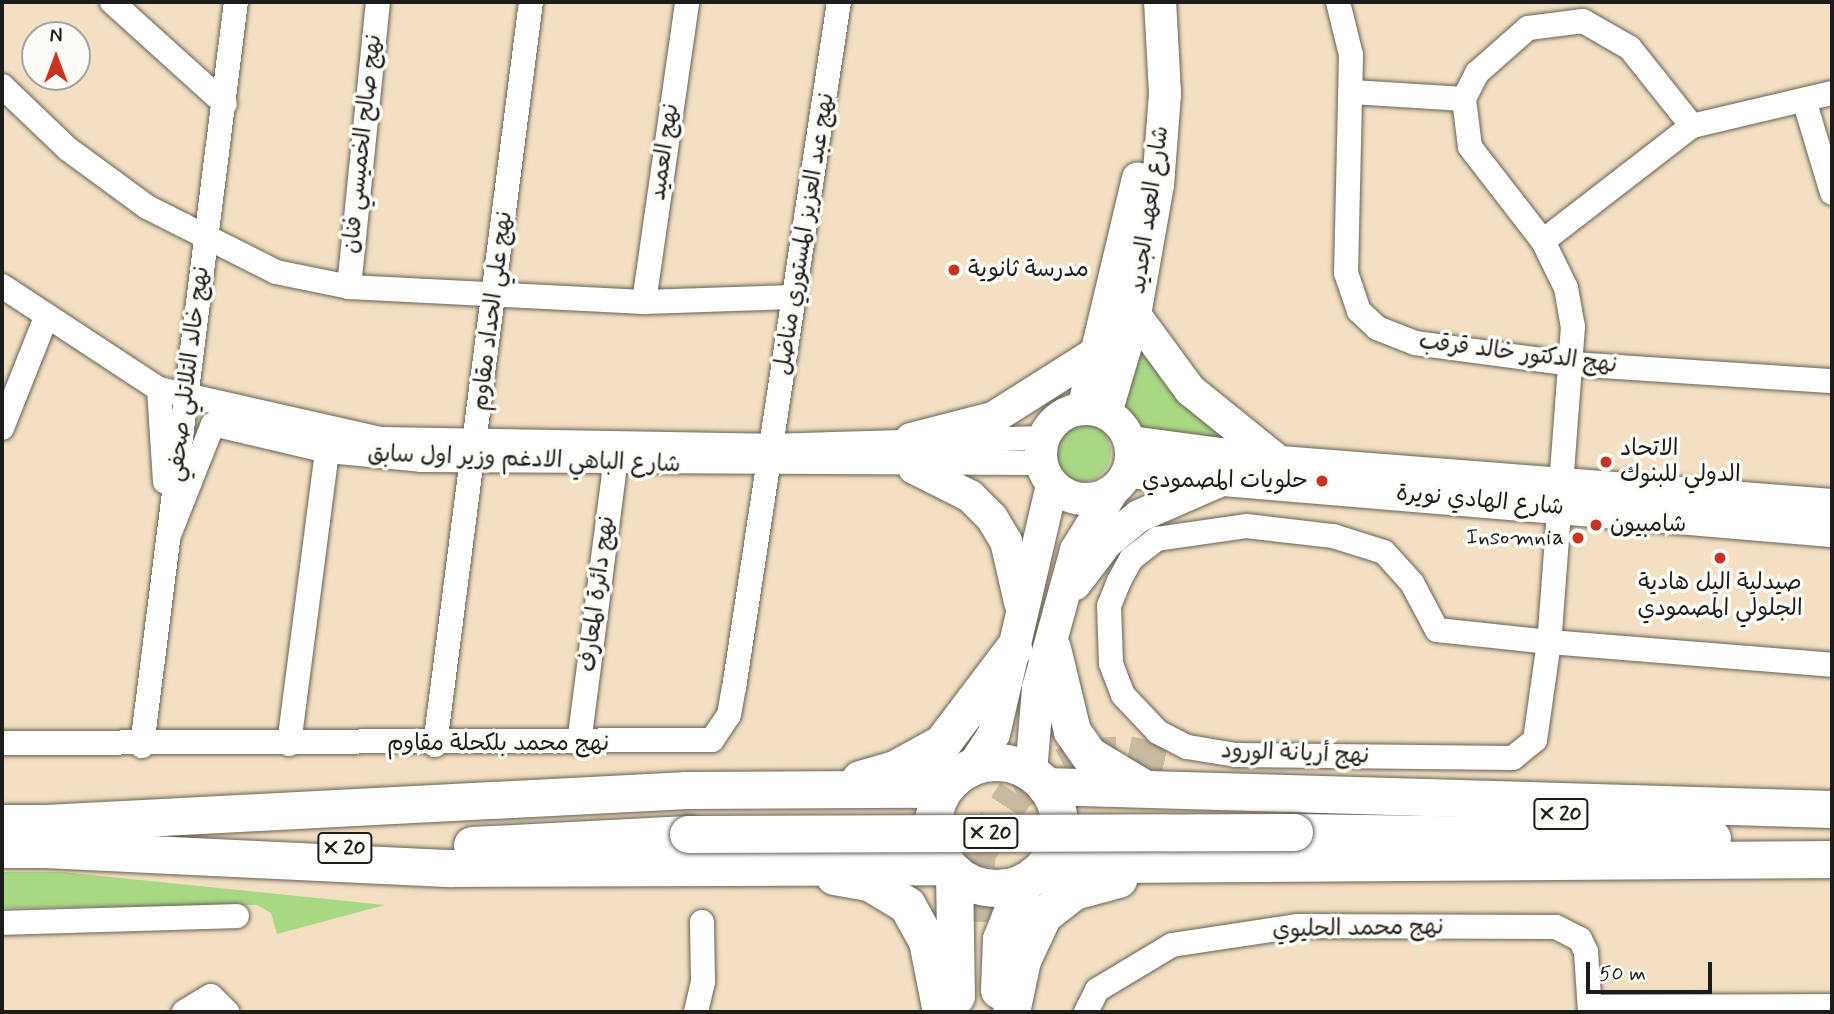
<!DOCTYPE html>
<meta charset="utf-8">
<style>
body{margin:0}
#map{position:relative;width:1834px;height:1014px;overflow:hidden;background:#f3e0c2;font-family:Mynerve,"Playpen Sans Arabic",sans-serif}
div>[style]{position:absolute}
.green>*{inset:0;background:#a9d885}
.round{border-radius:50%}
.highway-tunnel>*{height:37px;margin-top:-18.5px;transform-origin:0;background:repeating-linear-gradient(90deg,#c8b9a1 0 37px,transparent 0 55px)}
.roads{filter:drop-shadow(0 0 2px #676156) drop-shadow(0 0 2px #676156)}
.minor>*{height:24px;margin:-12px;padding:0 12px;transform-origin:12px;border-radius:12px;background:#fff}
.major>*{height:32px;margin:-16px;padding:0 16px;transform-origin:16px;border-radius:16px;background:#fff}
.major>.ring{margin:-16px;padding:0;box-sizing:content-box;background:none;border:32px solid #fff;border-radius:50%}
.highway>*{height:37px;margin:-18.5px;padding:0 18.5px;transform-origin:18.5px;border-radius:18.5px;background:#fff}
.highway>.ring{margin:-18.5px;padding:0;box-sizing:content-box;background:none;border:37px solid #fff;border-radius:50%}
.bridges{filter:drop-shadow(0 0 2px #676156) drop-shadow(0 0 2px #676156)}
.highway-bridge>*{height:37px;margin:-18.5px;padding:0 18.5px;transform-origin:18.5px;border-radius:18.5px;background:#fff}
.dots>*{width:19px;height:19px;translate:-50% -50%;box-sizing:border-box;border:4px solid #fdfcf7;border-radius:50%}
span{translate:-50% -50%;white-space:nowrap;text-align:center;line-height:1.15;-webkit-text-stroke:7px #fdfcf7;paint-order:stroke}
.shield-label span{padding:2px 5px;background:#fdfcf7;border:2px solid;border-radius:5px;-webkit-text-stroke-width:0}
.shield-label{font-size:21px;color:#1c1c1c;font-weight:700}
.street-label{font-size:23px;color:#1c1c1c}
.poi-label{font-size:23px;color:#1c1c1c}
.left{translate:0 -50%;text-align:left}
.right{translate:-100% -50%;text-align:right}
.frame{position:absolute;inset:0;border:4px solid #1c1c1c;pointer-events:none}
.north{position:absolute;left:21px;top:21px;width:70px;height:70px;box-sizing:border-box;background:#fdfcf7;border:2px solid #a3a29f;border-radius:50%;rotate:0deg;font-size:19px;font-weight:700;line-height:28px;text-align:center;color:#1c1c1c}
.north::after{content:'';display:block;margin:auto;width:24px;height:32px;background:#c8321e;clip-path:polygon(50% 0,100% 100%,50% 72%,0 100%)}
.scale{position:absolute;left:1586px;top:962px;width:126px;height:32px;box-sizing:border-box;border:4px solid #1c1c1c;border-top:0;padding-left:9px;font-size:21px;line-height:24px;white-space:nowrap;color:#1c1c1c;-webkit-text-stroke:5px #fdfcf7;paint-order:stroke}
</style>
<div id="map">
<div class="green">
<i style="clip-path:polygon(1137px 341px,1236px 442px,1144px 432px,1121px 407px)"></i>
<i class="round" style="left:1051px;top:422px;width:60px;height:60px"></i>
<i style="clip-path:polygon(2px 872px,62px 872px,385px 905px,277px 934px,271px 913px,257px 905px,2px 908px)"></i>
</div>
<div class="highway-tunnel">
<i style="left:973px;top:921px;width:68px;rotate:-86.6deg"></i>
<i style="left:977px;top:853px;width:72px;rotate:-57.4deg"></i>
<i style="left:1016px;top:792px;width:73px;rotate:-28.7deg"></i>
<i style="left:1080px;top:757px;width:48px;rotate:-3.6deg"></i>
<i style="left:1128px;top:754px;width:39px;rotate:12deg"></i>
</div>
<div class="roads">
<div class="minor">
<i style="left:112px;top:2px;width:152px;rotate:42.1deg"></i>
<i style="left:1338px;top:2px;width:55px;rotate:76.2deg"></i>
<i style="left:1351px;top:55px;width:218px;rotate:91.3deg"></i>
<i style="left:1346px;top:273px;width:40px;rotate:71.1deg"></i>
<i style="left:1359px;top:311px;width:25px;rotate:43deg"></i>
<i style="left:1377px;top:328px;width:41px;rotate:21.5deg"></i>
<i style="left:1415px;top:343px;width:159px;rotate:7.6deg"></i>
<i style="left:1573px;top:364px;width:260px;rotate:3.8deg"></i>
<i style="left:2px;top:86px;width:91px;rotate:43.7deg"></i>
<i style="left:68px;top:149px;width:98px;rotate:36.3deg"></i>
<i style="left:147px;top:207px;width:144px;rotate:26.7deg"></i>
<i style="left:276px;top:272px;width:75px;rotate:11.6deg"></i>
<i style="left:349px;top:287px;width:295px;rotate:2.9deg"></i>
<i style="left:644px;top:302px;width:150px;rotate:-1.9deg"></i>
<i style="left:1352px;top:92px;width:112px;rotate:3.6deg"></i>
<i style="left:1804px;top:100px;width:97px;rotate:73.2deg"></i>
<i style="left:1692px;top:126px;width:100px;rotate:-128.5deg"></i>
<i style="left:1630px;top:48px;width:54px;rotate:-150.1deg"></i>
<i style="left:1583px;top:21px;width:55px;rotate:172.7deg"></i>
<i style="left:1528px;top:28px;width:68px;rotate:138.6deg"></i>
<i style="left:1477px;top:73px;width:29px;rotate:117deg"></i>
<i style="left:1464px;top:99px;width:48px;rotate:82.9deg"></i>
<i style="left:1470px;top:147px;width:119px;rotate:52.2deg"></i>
<i style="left:1543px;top:241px;width:52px;rotate:63.9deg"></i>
<i style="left:1566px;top:288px;width:39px;rotate:80deg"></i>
<i style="left:1573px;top:326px;width:317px;rotate:94.3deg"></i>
<i style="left:1549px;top:642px;width:284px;rotate:4.6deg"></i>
<i style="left:1543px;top:241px;width:188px;rotate:-37.7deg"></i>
<i style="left:1692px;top:126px;width:144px;rotate:-13.3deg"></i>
<i style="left:2px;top:286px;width:188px;rotate:33.3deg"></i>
<i style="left:159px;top:389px;width:228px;rotate:12.7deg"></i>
<i style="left:381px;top:439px;width:388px;rotate:1deg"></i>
<i style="left:769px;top:446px;width:274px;rotate:-1.7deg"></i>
<i style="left:349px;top:287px;width:286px;rotate:-84.2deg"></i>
<i style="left:644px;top:302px;width:303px;rotate:-81.8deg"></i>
<i style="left:159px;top:389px;width:93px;rotate:86.3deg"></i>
<i style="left:2px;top:428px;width:116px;rotate:-68.3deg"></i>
<i style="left:1246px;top:526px;width:88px;rotate:6.6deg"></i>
<i style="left:1333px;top:536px;width:53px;rotate:17.4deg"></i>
<i style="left:1384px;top:552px;width:42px;rotate:47.9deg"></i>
<i style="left:1412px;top:583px;width:53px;rotate:62deg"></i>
<i style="left:1437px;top:630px;width:113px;rotate:6.1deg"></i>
<i style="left:1549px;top:642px;width:99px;rotate:98.1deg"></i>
<i style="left:1535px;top:740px;width:28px;rotate:141deg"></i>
<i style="left:1513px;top:758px;width:277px;rotate:-179.4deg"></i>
<i style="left:1236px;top:755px;width:50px;rotate:-170.7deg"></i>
<i style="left:1187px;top:747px;width:33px;rotate:-153deg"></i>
<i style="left:1158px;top:732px;width:51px;rotate:-133.4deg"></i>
<i style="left:1123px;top:695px;width:34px;rotate:-111deg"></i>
<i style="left:1111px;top:663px;width:57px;rotate:-92deg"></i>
<i style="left:1109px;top:606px;width:27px;rotate:-68deg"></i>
<i style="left:1119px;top:581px;width:25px;rotate:-61deg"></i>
<i style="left:1131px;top:559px;width:33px;rotate:-38deg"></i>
<i style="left:1157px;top:539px;width:90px;rotate:-8.3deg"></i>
<i style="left:169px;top:535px;width:119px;rotate:-68.4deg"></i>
<i style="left:213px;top:424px;width:118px;rotate:13.2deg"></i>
<i style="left:328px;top:451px;width:93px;rotate:5.5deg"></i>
<i style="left:421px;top:460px;width:620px;rotate:0.28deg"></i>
<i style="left:2px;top:743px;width:710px;rotate:-0.24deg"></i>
<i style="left:712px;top:740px;width:30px;rotate:-56deg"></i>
<i style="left:729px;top:715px;width:27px;rotate:-80deg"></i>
<i style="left:734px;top:688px;width:694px;rotate:-81.3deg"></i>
<i style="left:579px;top:743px;width:293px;rotate:-82.6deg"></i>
<i style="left:289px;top:744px;width:312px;rotate:-82.6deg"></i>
<i style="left:435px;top:745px;width:749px;rotate:-82.64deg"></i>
<i style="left:142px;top:746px;width:750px;rotate:-82.8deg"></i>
<i style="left:2px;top:923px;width:235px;rotate:-1.7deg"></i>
<i style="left:1590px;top:1007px;width:242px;rotate:-0.2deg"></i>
<i style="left:184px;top:1012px;width:31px;rotate:-31deg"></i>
<i style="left:211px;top:996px;width:23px;rotate:45deg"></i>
<i style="left:696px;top:1012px;width:31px;rotate:-77deg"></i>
<i style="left:703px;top:982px;width:60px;rotate:-91deg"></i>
<i style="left:1086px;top:1012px;width:25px;rotate:-63deg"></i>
<i style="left:1097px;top:990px;width:87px;rotate:-31deg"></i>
<i style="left:1172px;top:945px;width:126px;rotate:-8.6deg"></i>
<i style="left:1297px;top:926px;width:259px;rotate:0.2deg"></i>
<i style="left:1556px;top:927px;width:27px;rotate:27deg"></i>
<i style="left:1580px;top:939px;width:14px;rotate:65deg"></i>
<i style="left:1586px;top:952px;width:60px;rotate:86.2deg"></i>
</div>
<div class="major">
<i style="left:1135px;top:315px;width:93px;rotate:53.7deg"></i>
<i style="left:1190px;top:390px;width:107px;rotate:38.9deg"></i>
<i class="ring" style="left:1041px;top:409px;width:58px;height:58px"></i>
<i style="left:1083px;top:409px;width:237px;rotate:-76.6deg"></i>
<i style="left:1106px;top:413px;width:102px;rotate:-73.5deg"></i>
<i style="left:1135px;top:315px;width:132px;rotate:-80deg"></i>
<i style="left:1158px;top:185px;width:92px;rotate:-85.6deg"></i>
<i style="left:1165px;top:93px;width:91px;rotate:-93.1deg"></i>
<i style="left:911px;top:439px;width:85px;rotate:-14.4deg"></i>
<i style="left:993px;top:418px;width:122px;rotate:-32.3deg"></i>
<i style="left:1130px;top:442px;width:151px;rotate:7.6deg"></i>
<i style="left:1280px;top:462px;width:554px;rotate:4.45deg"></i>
<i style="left:914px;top:468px;width:63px;rotate:26.6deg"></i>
<i style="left:970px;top:496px;width:31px;rotate:45deg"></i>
<i style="left:992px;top:518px;width:27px;rotate:59deg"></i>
<i style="left:1006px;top:541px;width:63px;rotate:77.1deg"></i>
<i style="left:1128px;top:472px;width:706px;rotate:4.79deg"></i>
<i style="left:1075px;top:584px;width:53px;rotate:-52.7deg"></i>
<i style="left:1107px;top:542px;width:41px;rotate:-39.1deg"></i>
<i style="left:1139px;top:516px;width:85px;rotate:-23.6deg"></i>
<i style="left:973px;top:766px;width:38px;rotate:-57deg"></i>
<i style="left:994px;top:734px;width:256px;rotate:-76.9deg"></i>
<i style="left:1031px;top:772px;width:84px;rotate:-85.2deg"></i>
<i style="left:1038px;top:688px;width:143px;rotate:-74.6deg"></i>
<i style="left:1076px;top:550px;width:68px;rotate:-58.2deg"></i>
</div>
<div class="highway">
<i style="left:1052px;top:648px;width:85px;rotate:76.5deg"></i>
<i style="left:1072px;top:731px;width:29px;rotate:55deg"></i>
<i style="left:1089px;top:755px;width:62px;rotate:31.1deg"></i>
<i class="ring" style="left:933px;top:762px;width:89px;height:89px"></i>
<i style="left:860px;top:779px;width:36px;rotate:-16deg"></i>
<i style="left:895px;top:769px;width:54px;rotate:-29deg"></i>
<i style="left:942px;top:743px;width:118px;rotate:-52.9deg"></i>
<i style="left:1045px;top:786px;width:787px;rotate:1.67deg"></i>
<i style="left:2px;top:823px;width:67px"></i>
<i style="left:46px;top:823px;width:642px;rotate:-2.95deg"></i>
<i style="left:687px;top:790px;width:229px;rotate:-0.3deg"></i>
<i style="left:916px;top:789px;width:42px;rotate:-18deg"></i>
<i style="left:1294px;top:832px;width:418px;rotate:0.8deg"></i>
<i style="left:472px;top:845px;width:216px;rotate:-2.9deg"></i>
<i style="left:2px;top:849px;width:65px"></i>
<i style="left:44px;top:849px;width:408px;rotate:2.7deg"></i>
<i style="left:452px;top:868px;width:496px;rotate:-0.2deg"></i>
<i style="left:954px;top:872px;width:124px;rotate:89.1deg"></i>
<i style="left:1034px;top:875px;width:73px;rotate:-8.7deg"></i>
<i style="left:1106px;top:864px;width:726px;rotate:-0.39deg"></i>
<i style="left:834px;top:876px;width:36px;rotate:10deg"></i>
<i style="left:869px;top:882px;width:44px;rotate:31.2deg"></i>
<i style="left:907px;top:905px;width:41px;rotate:60.9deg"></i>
<i style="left:927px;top:941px;width:72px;rotate:78.8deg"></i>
<i style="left:999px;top:990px;width:51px;rotate:-87.8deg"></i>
<i style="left:1001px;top:939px;width:62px;rotate:-68.4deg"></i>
<i style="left:1011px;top:1012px;width:53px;rotate:-78.1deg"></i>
<i style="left:1022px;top:960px;width:50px;rotate:-65deg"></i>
<i style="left:1043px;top:915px;width:39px;rotate:-38deg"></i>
<i style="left:1074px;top:891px;width:46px;rotate:-15.3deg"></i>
</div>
</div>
<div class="bridges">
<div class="highway-bridge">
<i style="left:688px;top:834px;width:606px;rotate:-0.19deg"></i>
</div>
</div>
<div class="dots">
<i style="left:954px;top:270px;background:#c8321e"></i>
<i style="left:1606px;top:462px;background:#c8321e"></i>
<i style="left:1322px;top:481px;background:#c8321e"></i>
<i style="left:1596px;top:525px;background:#c8321e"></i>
<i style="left:1578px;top:538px;background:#c8321e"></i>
<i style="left:1720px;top:558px;background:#c8321e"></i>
</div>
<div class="shield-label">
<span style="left:1561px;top:814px">X 20</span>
<span style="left:991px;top:833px">X 20</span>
<span style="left:345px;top:848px">X 20</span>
</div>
<div class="street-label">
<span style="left:363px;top:144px;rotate:-84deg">نهج صالح الخميسي فنان</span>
<span style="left:665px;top:152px;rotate:-82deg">نهج العميد</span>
<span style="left:1150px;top:210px;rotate:-82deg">شارع العهد الجديد</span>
<span style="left:805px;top:234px;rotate:-81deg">نهج عبد العزيز المستوري مناضل</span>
<span style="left:493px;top:311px;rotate:-83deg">نهج علي الحداد مقاوم</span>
<span style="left:1518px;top:354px;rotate:7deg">نهج الدكتور خالد قرقب</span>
<span style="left:189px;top:374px;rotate:-83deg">نهج خالد التلاتلي صحفي</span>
<span style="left:524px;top:460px;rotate:2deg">شارع الباهي الادغم وزير اول سابق</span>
<span style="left:1480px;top:501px;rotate:5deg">شارع الهادي نويرة</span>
<span style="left:598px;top:594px;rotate:-83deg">نهج دائرة المعارف</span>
<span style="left:498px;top:744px">نهج محمد بلكحلة مقاوم</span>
<span style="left:1295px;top:754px;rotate:2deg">نهج أريانة الورود</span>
<span style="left:1358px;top:929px;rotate:-1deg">نهج محمد الحليوي</span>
</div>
<div class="poi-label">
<span class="left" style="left:968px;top:270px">مدرسة ثانوية</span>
<span class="left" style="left:1620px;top:462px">الاتحاد<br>الدولي للبنوك</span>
<span class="right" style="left:1308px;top:481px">حلويات المصمودي</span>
<span class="left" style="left:1610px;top:525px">شامبيون</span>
<span class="right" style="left:1564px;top:538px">Insomnia</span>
<span style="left:1720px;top:596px">صيدلية اليل هادية<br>الجلولي المصمودي</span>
</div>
<div class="frame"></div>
<div class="north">N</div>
<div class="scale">50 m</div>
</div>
